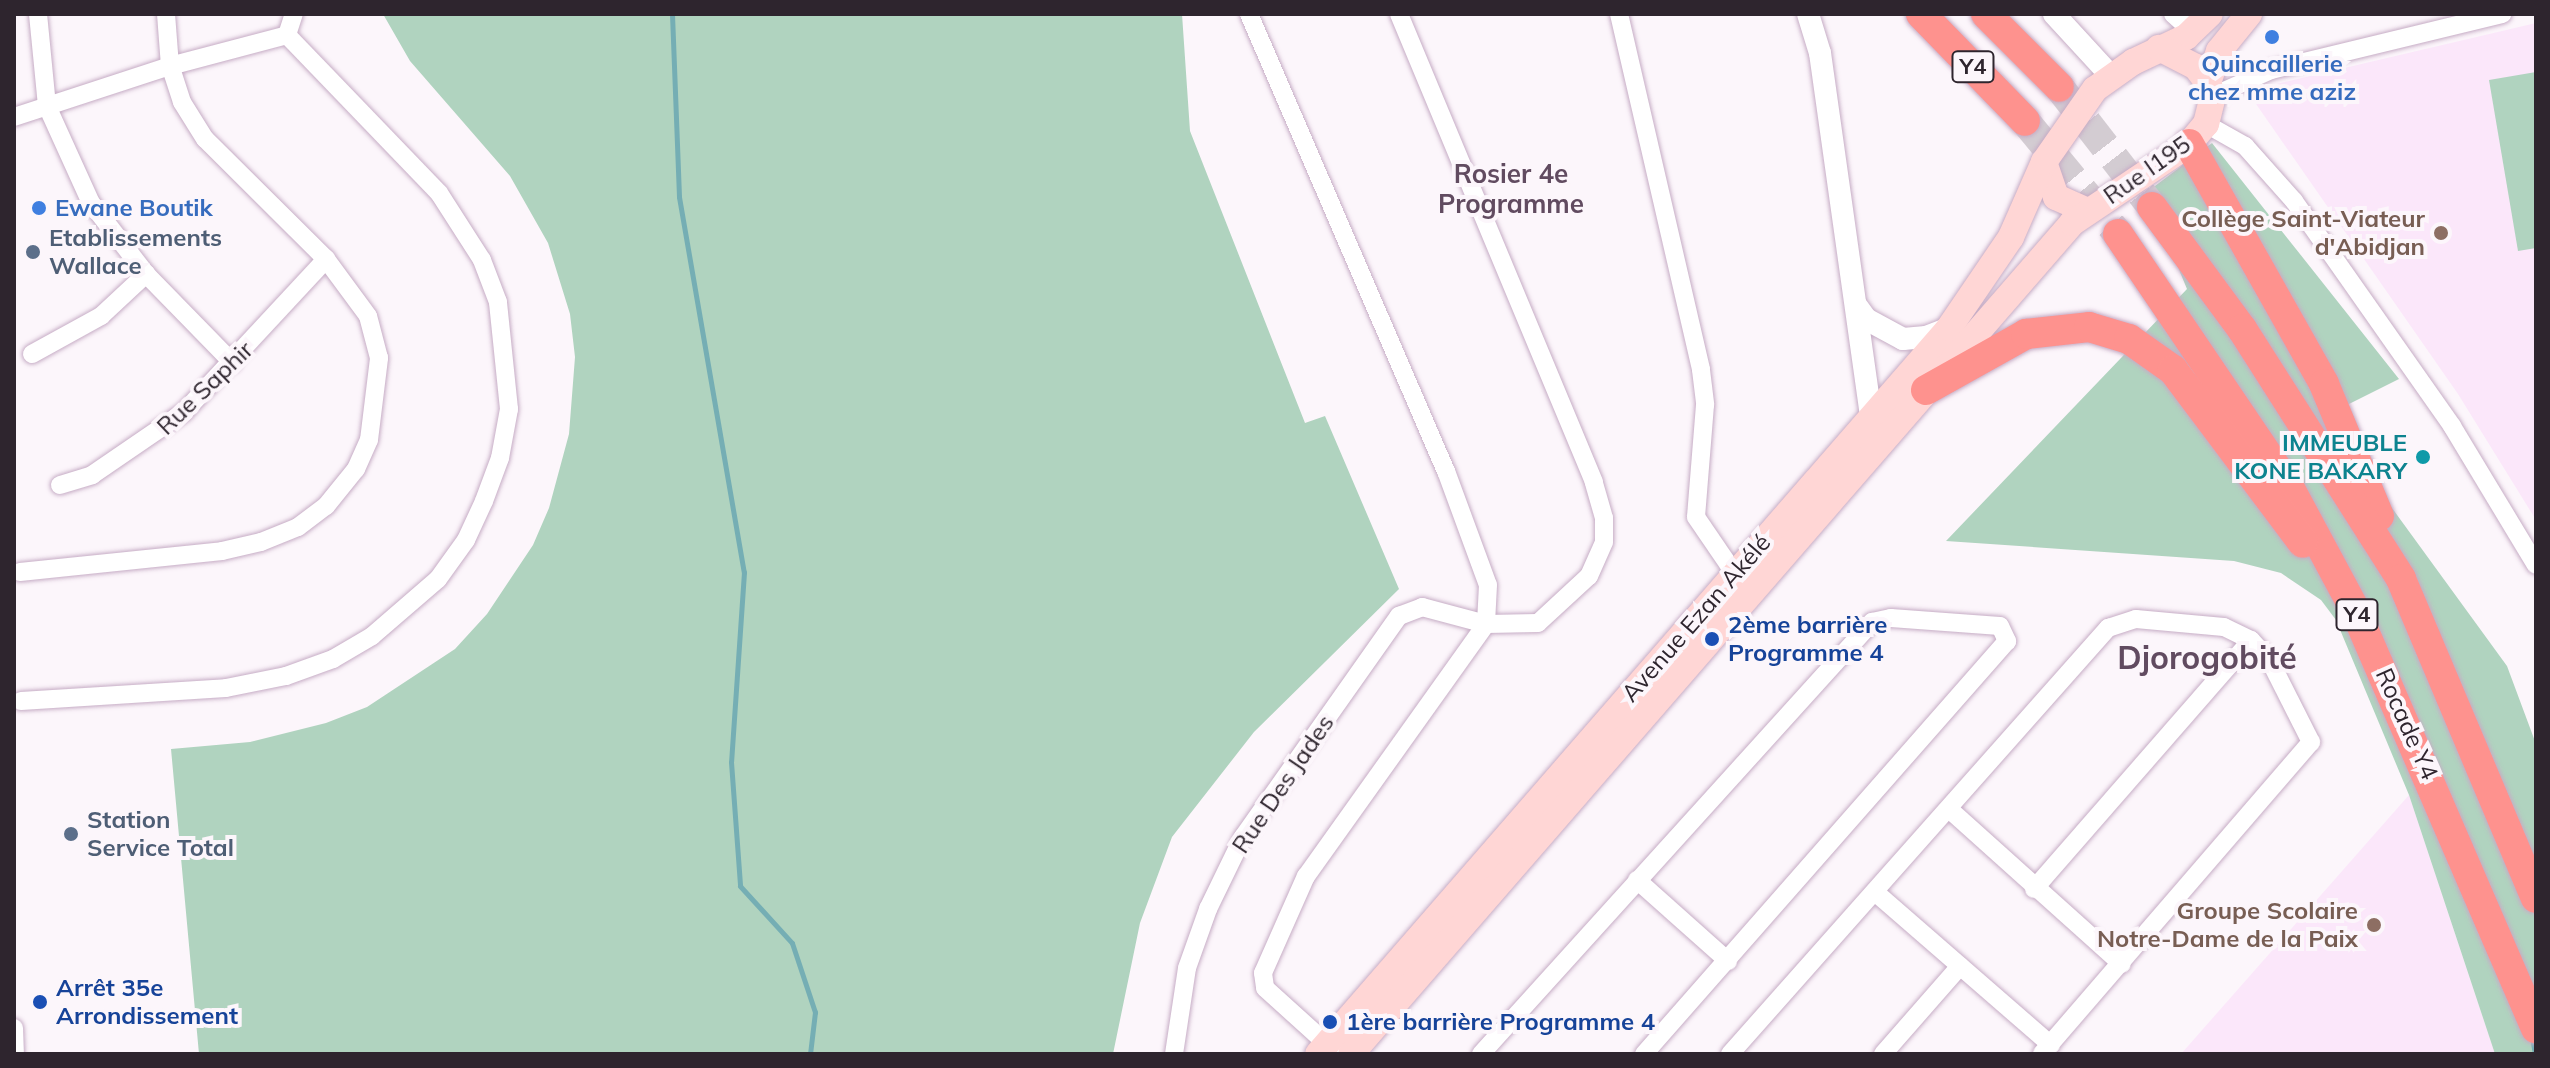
<!DOCTYPE html>
<meta charset="utf-8">
<style>
body{margin:0}
#map{position:relative;width:2550px;height:1068px;overflow:hidden;background:#fcf6fb;font-family:Mulish,sans-serif}
div>[style]{position:absolute}
.built>*{inset:0;background:#fbe7fa}
.green>*{inset:0;background:#b0d3bf}
.stream>*{height:5px;margin:-2.5px;padding:0 2.5px;transform-origin:2.5px;border-radius:2.5px;background:#75aeb4}
.trunk-tunnel>*{height:30px;margin-top:-15px;transform-origin:0;background:repeating-linear-gradient(90deg,#d3ccd2 0 30px,transparent 0 45px)}
.roads{filter:drop-shadow(0 0 2px #c6acc5) drop-shadow(0 0 2px #c6acc5)}
.minor>*{height:18px;margin:-9px;padding:0 9px;transform-origin:9px;border-radius:9px;background:#fff}
.tertiary>*{height:22px;margin:-11px;padding:0 11px;transform-origin:11px;border-radius:11px;background:#fff}
.secondary>*{height:26px;margin:-13px;padding:0 13px;transform-origin:13px;border-radius:13px;background:#ffd6d5}
.trunk>*{height:30px;margin:-15px;padding:0 15px;transform-origin:15px;border-radius:15px;background:#fe928e}
.dots>*{width:22px;height:22px;translate:-50% -50%;box-sizing:border-box;border:4px solid #fcf6fb;border-radius:50%}
span{translate:-50% -50%;white-space:nowrap;text-align:center;line-height:1.15;-webkit-text-stroke:8px #fcf6fb;paint-order:stroke}
.shield-label span{padding:2px 6px;background:#fcf6fb;border:2px solid;border-radius:6px;-webkit-text-stroke-width:0}
.shield-label{font-size:22px;color:#2e252e;font-weight:700}
.shop-label{font-size:24px;color:#366cbe;font-weight:700}
.left{translate:0 -50%;text-align:left}
.street-label{font-size:24px;color:#2e252e}
.education-label{font-size:24px;color:#785e54;font-weight:700}
.right{translate:-100% -50%;text-align:right}
.service-label{font-size:24px;color:#4e5e75;font-weight:700}
.culture-label{font-size:24px;color:#0d838f;font-weight:700}
.transit-label{font-size:24px;color:#164399;font-weight:700}
.neighbourhood-label{font-size:26px;color:#614b60;font-weight:700}
.district-label{font-size:32px;color:#614b60;font-weight:700}
.frame{position:absolute;inset:0;border:16px solid #2e252e;pointer-events:none}
</style>
<div id="map">
<div class="built">
<i style="clip-path:polygon(2536px 23px,2536px 520px,2458px 394px,2247px 91px)"></i>
<i style="clip-path:polygon(2409px 795px,2495px 1054px,2181px 1054px)"></i>
</div>
<div class="green">
<i style="clip-path:polygon(383px 14px,1182px 14px,1190px 131px,1305px 423px,1325px 416px,1399px 589px,1254px 732px,1172px 837px,1140px 923px,1113px 1054px,199px 1054px,171px 749px,250px 742px,326px 723px,367px 707px,455px 649px,487px 614px,533px 545px,549px 508px,569px 434px,575px 357px,570px 314px,548px 243px,510px 176px,410px 61px)"></i>
<i style="clip-path:polygon(2536px 72px,2536px 248px,2518px 251px,2489px 80px)"></i>
<i style="clip-path:polygon(2212px 143px,2399px 379px,2325px 416px,2507px 666px,2536px 744px,2536px 1054px,2495px 1054px,2409px 795px,2336px 620px,2321px 600px,2281px 573px,2234px 561px,1946px 541px,2187px 289px,2147px 192px)"></i>
</div>
<div class="stream">
<i style="left:672px;top:14px;width:183px;rotate:87.8deg"></i>
<i style="left:679px;top:197px;width:381px;rotate:80.2deg"></i>
<i style="left:744px;top:572px;width:190px;rotate:93.9deg"></i>
<i style="left:731px;top:762px;width:124px;rotate:85.8deg"></i>
<i style="left:740px;top:886px;width:77px;rotate:47.6deg"></i>
<i style="left:792px;top:943px;width:73px;rotate:71.6deg"></i>
<i style="left:815px;top:1012px;width:42px;rotate:96.8deg"></i>
<i style="left:2532px;top:1037px;width:17px;rotate:80deg"></i>
</div>
<div class="trunk-tunnel">
<i style="left:2059px;top:87px;width:152px;rotate:52.2deg"></i>
<i style="left:2025px;top:121px;width:146px;rotate:50.5deg"></i>
</div>
<div class="roads">
<div class="minor">
<i style="left:38px;top:14px;width:92px;rotate:84.4deg"></i>
<i style="left:47px;top:106px;width:107px;rotate:65.6deg"></i>
<i style="left:91px;top:203px;width:90px;rotate:52.2deg"></i>
<i style="left:146px;top:274px;width:124px;rotate:45.7deg"></i>
<i style="left:1249px;top:14px;width:498px;rotate:66.7deg"></i>
<i style="left:1446px;top:471px;width:121px;rotate:69.8deg"></i>
<i style="left:1488px;top:585px;width:39px;rotate:93deg"></i>
<i style="left:1486px;top:624px;width:310px;rotate:125.5deg"></i>
<i style="left:1306px;top:876px;width:106px;rotate:113.9deg"></i>
<i style="left:1263px;top:973px;width:15px;rotate:82deg"></i>
<i style="left:1265px;top:988px;width:98px;rotate:42.1deg"></i>
<i style="left:1619px;top:14px;width:365px;rotate:77deg"></i>
<i style="left:1701px;top:370px;width:35px;rotate:83deg"></i>
<i style="left:1705px;top:405px;width:112px;rotate:94.6deg"></i>
<i style="left:1696px;top:517px;width:80px;rotate:55.7deg"></i>
<i style="left:2173px;top:14px;width:27px;rotate:42deg"></i>
<i style="left:287px;top:35px;width:22px;rotate:-72deg"></i>
<i style="left:2213px;top:96px;width:64px;rotate:-24.1deg"></i>
<i style="left:2271px;top:70px;width:238px;rotate:-13.6deg"></i>
<i style="left:14px;top:117px;width:164px;rotate:-18.1deg"></i>
<i style="left:170px;top:66px;width:121px;rotate:-14.8deg"></i>
<i style="left:2206px;top:124px;width:45px;rotate:29.4deg"></i>
<i style="left:2245px;top:146px;width:74px;rotate:48.3deg"></i>
<i style="left:2294px;top:201px;width:275px;rotate:54.9deg"></i>
<i style="left:2452px;top:426px;width:162px;rotate:58.9deg"></i>
<i style="left:32px;top:354px;width:79px;rotate:-28.8deg"></i>
<i style="left:101px;top:316px;width:62px;rotate:-43deg"></i>
<i style="left:60px;top:485px;width:34px;rotate:-17deg"></i>
<i style="left:92px;top:475px;width:112px;rotate:-34.4deg"></i>
<i style="left:184px;top:412px;width:209px;rotate:-47.1deg"></i>
<i style="left:20px;top:572px;width:203px;rotate:-5.9deg"></i>
<i style="left:222px;top:551px;width:40px;rotate:-13deg"></i>
<i style="left:261px;top:542px;width:40px;rotate:-22deg"></i>
<i style="left:298px;top:527px;width:35px;rotate:-37deg"></i>
<i style="left:326px;top:506px;width:48px;rotate:-51deg"></i>
<i style="left:356px;top:469px;width:32px;rotate:-66deg"></i>
<i style="left:369px;top:440px;width:83px;rotate:-83deg"></i>
<i style="left:379px;top:358px;width:43px;rotate:-104.7deg"></i>
<i style="left:368px;top:316px;width:71px;rotate:-126.4deg"></i>
<i style="left:326px;top:259px;width:170px;rotate:-135.2deg"></i>
<i style="left:205px;top:139px;width:44px;rotate:-121.9deg"></i>
<i style="left:182px;top:102px;width:38px;rotate:-108deg"></i>
<i style="left:170px;top:66px;width:52px;rotate:-94.4deg"></i>
<i style="left:21px;top:701px;width:205px;rotate:-3.6deg"></i>
<i style="left:226px;top:688px;width:61px;rotate:-11.3deg"></i>
<i style="left:286px;top:676px;width:50px;rotate:-19.9deg"></i>
<i style="left:333px;top:659px;width:45px;rotate:-30.5deg"></i>
<i style="left:372px;top:636px;width:87px;rotate:-40.8deg"></i>
<i style="left:438px;top:579px;width:48px;rotate:-54.3deg"></i>
<i style="left:466px;top:540px;width:43px;rotate:-65.2deg"></i>
<i style="left:484px;top:501px;width:46px;rotate:-69.6deg"></i>
<i style="left:500px;top:458px;width:50px;rotate:-79.6deg"></i>
<i style="left:509px;top:409px;width:108px;rotate:-95.9deg"></i>
<i style="left:498px;top:302px;width:45px;rotate:-110.9deg"></i>
<i style="left:482px;top:260px;width:80px;rotate:-122.7deg"></i>
<i style="left:439px;top:193px;width:219px;rotate:-133.9deg"></i>
<i style="left:1949px;top:809px;width:232px;rotate:41.9deg"></i>
<i style="left:1637px;top:880px;width:122px;rotate:41.7deg"></i>
<i style="left:2034px;top:889px;width:330px;rotate:-48.9deg"></i>
<i style="left:1875px;top:892px;width:233px;rotate:41deg"></i>
<i style="left:14px;top:1028px;width:26px;rotate:88deg"></i>
<i style="left:1174px;top:1054px;width:87px;rotate:-81.4deg"></i>
<i style="left:1187px;top:968px;width:63px;rotate:-70.4deg"></i>
<i style="left:1208px;top:909px;width:80px;rotate:-64.1deg"></i>
<i style="left:1243px;top:837px;width:271px;rotate:-54.8deg"></i>
<i style="left:1399px;top:616px;width:25px;rotate:-21deg"></i>
<i style="left:1422px;top:607px;width:66px;rotate:14.9deg"></i>
<i style="left:1486px;top:624px;width:52px;rotate:-1.1deg"></i>
<i style="left:1538px;top:623px;width:69px;rotate:-42.7deg"></i>
<i style="left:1589px;top:576px;width:37px;rotate:-66deg"></i>
<i style="left:1604px;top:542px;width:24px;rotate:-90deg"></i>
<i style="left:1604px;top:518px;width:37px;rotate:-106deg"></i>
<i style="left:1594px;top:482px;width:507px;rotate:-112.62deg"></i>
<i style="left:1481px;top:1054px;width:583px;rotate:-47.85deg"></i>
<i style="left:1872px;top:622px;width:19px;rotate:-12deg"></i>
<i style="left:1891px;top:618px;width:109px;rotate:4.2deg"></i>
<i style="left:2000px;top:626px;width:17px;rotate:65deg"></i>
<i style="left:2007px;top:641px;width:550px;rotate:131.31deg"></i>
<i style="left:1730px;top:1054px;width:570px;rotate:-48.42deg"></i>
<i style="left:2108px;top:628px;width:29px;rotate:-18deg"></i>
<i style="left:2136px;top:619px;width:88px;rotate:5.2deg"></i>
<i style="left:2224px;top:627px;width:30px;rotate:26deg"></i>
<i style="left:2251px;top:640px;width:28px;rotate:48deg"></i>
<i style="left:2270px;top:661px;width:91px;rotate:63.2deg"></i>
<i style="left:2311px;top:742px;width:412px;rotate:130.8deg"></i>
<i style="left:1883px;top:1054px;width:117px;rotate:-48.8deg"></i>
</div>
<div class="tertiary">
<i style="left:1808px;top:14px;width:41px;rotate:72.9deg"></i>
<i style="left:1820px;top:53px;width:365px;rotate:82deg"></i>
<i style="left:2054px;top:14px;width:84px;rotate:47.4deg"></i>
<i style="left:1856px;top:305px;width:17px;rotate:54deg"></i>
<i style="left:1866px;top:319px;width:42px;rotate:28.4deg"></i>
<i style="left:1903px;top:339px;width:23px;rotate:-5deg"></i>
<i style="left:1926px;top:337px;width:25px;rotate:-21deg"></i>
</div>
<div class="secondary">
<i style="left:2208px;top:83px;width:34px;rotate:-71deg"></i>
<i style="left:2219px;top:51px;width:48px;rotate:-51deg"></i>
<i style="left:2044px;top:162px;width:37px;rotate:71deg"></i>
<i style="left:2056px;top:197px;width:35px;rotate:24deg"></i>
<i style="left:1318px;top:1054px;width:962px;rotate:-49deg"></i>
<i style="left:1949px;top:328px;width:110px;rotate:-55.7deg"></i>
<i style="left:2011px;top:237px;width:82px;rotate:-66.3deg"></i>
<i style="left:2044px;top:162px;width:89px;rotate:-55.1deg"></i>
<i style="left:2095px;top:89px;width:47px;rotate:-35.4deg"></i>
<i style="left:2133px;top:62px;width:59px;rotate:-25.3deg"></i>
<i style="left:2186px;top:37px;width:33px;rotate:-44deg"></i>
<i style="left:1351px;top:1054px;width:1100px;rotate:-49.05deg"></i>
<i style="left:2072px;top:223px;width:141px;rotate:-34deg"></i>
<i style="left:2189px;top:144px;width:26px;rotate:-50deg"></i>
<i style="left:2206px;top:124px;width:29px;rotate:-76deg"></i>
<i style="left:2213px;top:96px;width:14px;rotate:-111deg"></i>
<i style="left:2208px;top:83px;width:20px;rotate:-127deg"></i>
<i style="left:2196px;top:67px;width:42px;rotate:-152.8deg"></i>
</div>
<div class="trunk">
<i style="left:1921px;top:14px;width:149px;rotate:45.8deg"></i>
<i style="left:1986px;top:14px;width:103px;rotate:45deg"></i>
<i style="left:2189px;top:144px;width:275px;rotate:60.6deg"></i>
<i style="left:2324px;top:384px;width:143px;rotate:67.4deg"></i>
<i style="left:2152px;top:207px;width:152px;rotate:53.6deg"></i>
<i style="left:2242px;top:329px;width:296px;rotate:57.5deg"></i>
<i style="left:2401px;top:579px;width:346px;rotate:67.1deg"></i>
<i style="left:2118px;top:234px;width:303px;rotate:55.9deg"></i>
<i style="left:2288px;top:485px;width:140px;rotate:61.8deg"></i>
<i style="left:2354px;top:608px;width:458px;rotate:66.6deg"></i>
<i style="left:1926px;top:390px;width:115px;rotate:-29.2deg"></i>
<i style="left:2026px;top:334px;width:63px;rotate:-6.3deg"></i>
<i style="left:2089px;top:327px;width:42px;rotate:16.7deg"></i>
<i style="left:2129px;top:339px;width:54px;rotate:35.2deg"></i>
<i style="left:2173px;top:370px;width:216px;rotate:53.1deg"></i>
</div>
</div>
<div class="dots">
<i style="left:2272px;top:37px;background:#3f7fe0"></i>
<i style="left:39px;top:208px;background:#3f7fe0"></i>
<i style="left:2441px;top:233px;background:#8d6e63"></i>
<i style="left:33px;top:252px;background:#5c6f8a"></i>
<i style="left:2423px;top:457px;background:#0f9aa8"></i>
<i style="left:1712px;top:639px;background:#1a4fb4"></i>
<i style="left:71px;top:834px;background:#5c6f8a"></i>
<i style="left:2374px;top:925px;background:#8d6e63"></i>
<i style="left:40px;top:1002px;background:#1a4fb4"></i>
<i style="left:1330px;top:1022px;background:#1a4fb4"></i>
</div>
<div class="shield-label">
<span style="left:1973px;top:67px">Y4</span>
<span style="left:2357px;top:615px">Y4</span>
</div>
<div class="shop-label">
<span style="left:2272px;top:78px">Quincaillerie<br>chez mme aziz</span>
<span class="left" style="left:55px;top:208px">Ewane Boutik</span>
</div>
<div class="street-label">
<span style="left:2147px;top:170px;rotate:-35deg">Rue I195</span>
<span style="left:205px;top:388px;rotate:-44deg">Rue Saphir</span>
<span style="left:1696px;top:618px;rotate:-49deg">Avenue Ezan Akélé</span>
<span style="left:2407px;top:724px;rotate:66deg">Rocade Y4</span>
<span style="left:1283px;top:784px;rotate:-56deg">Rue Des Jades</span>
</div>
<div class="education-label">
<span class="right" style="left:2425px;top:233px">Collège Saint-Viateur<br>d'Abidjan</span>
<span class="right" style="left:2358px;top:925px">Groupe Scolaire<br>Notre-Dame de la Paix</span>
</div>
<div class="service-label">
<span class="left" style="left:49px;top:252px">Etablissements<br>Wallace</span>
<span class="left" style="left:87px;top:834px">Station<br>Service Total</span>
</div>
<div class="culture-label">
<span class="right" style="left:2407px;top:457px">IMMEUBLE<br>KONE BAKARY</span>
</div>
<div class="transit-label">
<span class="left" style="left:1728px;top:639px">2ème barrière<br>Programme 4</span>
<span class="left" style="left:56px;top:1002px">Arrêt 35e<br>Arrondissement</span>
<span class="left" style="left:1346px;top:1022px">1ère barrière Programme 4</span>
</div>
<div class="neighbourhood-label">
<span style="left:1511px;top:189px">Rosier 4e<br>Programme</span>
</div>
<div class="district-label">
<span style="left:2207px;top:657px">Djorogobité</span>
</div>
<div class="frame"></div>
</div>
